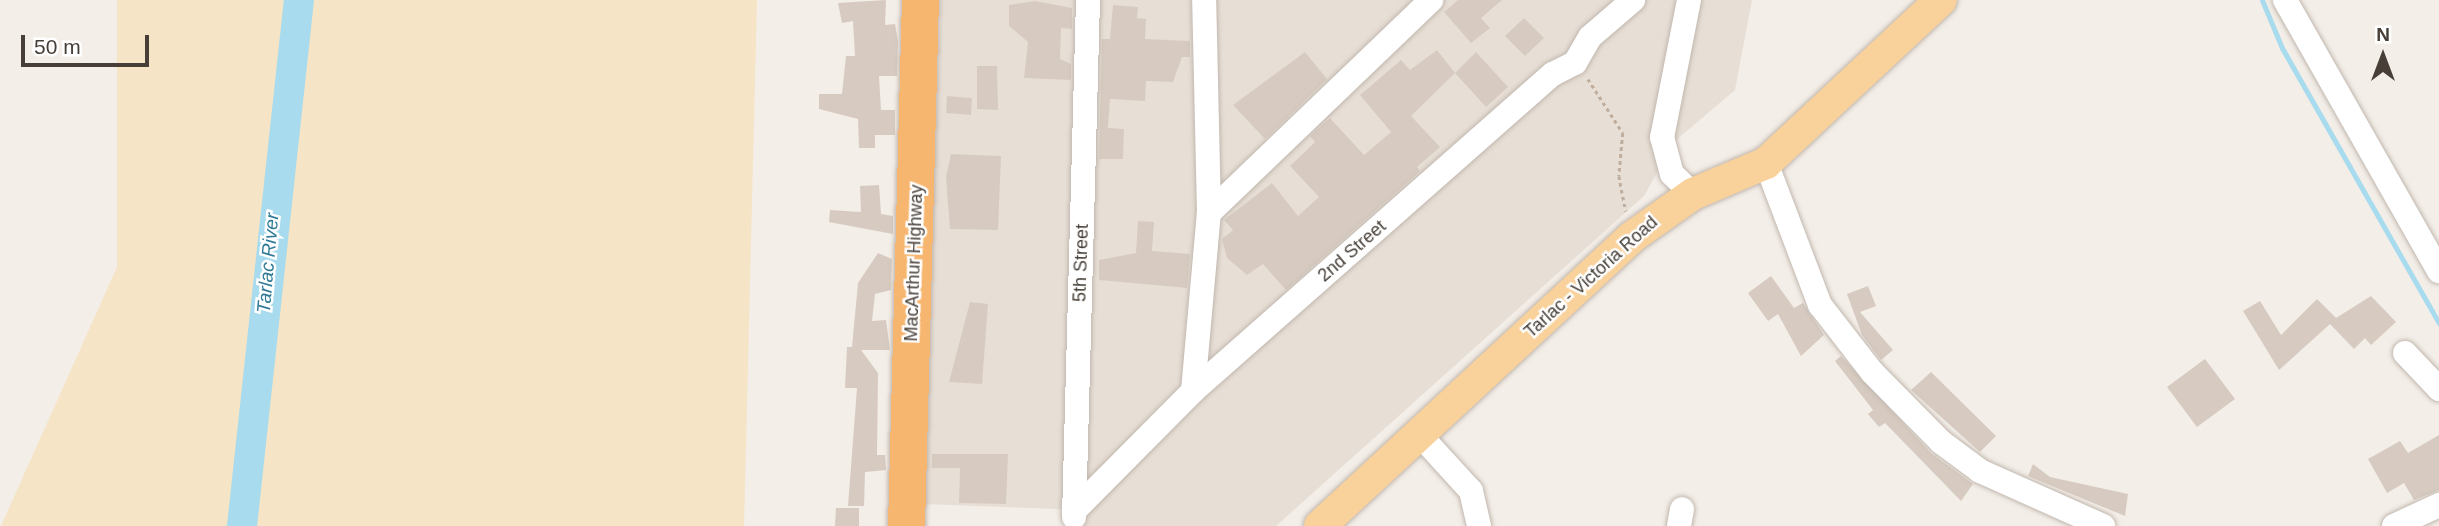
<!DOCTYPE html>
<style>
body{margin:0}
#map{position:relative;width:2439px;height:526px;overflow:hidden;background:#f3eee8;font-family:Helvetica,sans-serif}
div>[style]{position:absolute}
.residential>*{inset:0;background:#e7dfd6}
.sand>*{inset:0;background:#f5e4c6}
.stream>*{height:5px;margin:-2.5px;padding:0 2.5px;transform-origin:2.5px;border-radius:2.5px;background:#a7dbed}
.river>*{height:30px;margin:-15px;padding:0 15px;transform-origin:15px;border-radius:15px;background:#a7dbed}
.building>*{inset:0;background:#d7cbc1}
.path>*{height:2.5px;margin-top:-1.25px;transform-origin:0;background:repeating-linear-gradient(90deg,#bfae9d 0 3.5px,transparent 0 7px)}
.roads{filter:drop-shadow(0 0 2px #c1b7ae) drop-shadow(0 0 2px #c1b7ae)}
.minor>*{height:24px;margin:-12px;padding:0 12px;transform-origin:12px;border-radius:12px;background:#fff}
.major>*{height:32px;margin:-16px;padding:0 16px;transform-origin:16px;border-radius:16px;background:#f9d19b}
.highway>*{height:37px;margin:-18.5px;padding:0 18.5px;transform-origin:18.5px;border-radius:18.5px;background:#f7b670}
span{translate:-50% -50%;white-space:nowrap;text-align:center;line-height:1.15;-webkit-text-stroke:5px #fff;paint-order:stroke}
.street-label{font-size:18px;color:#463e37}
.water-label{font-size:19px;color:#307a96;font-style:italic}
.north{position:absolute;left:2348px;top:21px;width:70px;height:70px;-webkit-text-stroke:5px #fff;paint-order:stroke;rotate:0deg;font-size:19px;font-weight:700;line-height:28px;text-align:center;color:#463e37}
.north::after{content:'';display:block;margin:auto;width:24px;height:32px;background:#463e37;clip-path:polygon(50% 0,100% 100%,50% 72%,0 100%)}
.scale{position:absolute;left:21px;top:35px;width:128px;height:32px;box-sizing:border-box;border:4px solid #463e37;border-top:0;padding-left:9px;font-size:21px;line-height:24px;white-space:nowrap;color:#463e37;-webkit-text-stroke:5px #fff;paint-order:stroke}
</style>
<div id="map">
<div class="residential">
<i style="clip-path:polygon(941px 0,1752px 0,1735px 90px,1675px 141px,1644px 196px,1276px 526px,1083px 526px,1083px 510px,921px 504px)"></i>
</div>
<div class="sand">
<i style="clip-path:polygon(117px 0,757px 0,744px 526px,1px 526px,117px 267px)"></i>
</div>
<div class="stream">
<i style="left:2262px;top:0;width:52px;rotate:67.4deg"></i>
<i style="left:2282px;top:48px;width:317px;rotate:60.3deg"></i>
</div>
<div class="river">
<i style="left:242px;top:526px;width:529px;rotate:-83.82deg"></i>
</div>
<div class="building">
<i style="clip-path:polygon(886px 0,885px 25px,895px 24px,898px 41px,897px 76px,879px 76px,881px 110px,895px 110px,895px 135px,875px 135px,875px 148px,859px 148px,858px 119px,819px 109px,819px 94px,842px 94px,846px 56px,855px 56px,853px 21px,842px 23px,838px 3px)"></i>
<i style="clip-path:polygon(1458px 0,1502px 0,1481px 18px,1490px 28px,1471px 43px,1444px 12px)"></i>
<i style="clip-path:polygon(1035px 1px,1072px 8px,1072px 29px,1061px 28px,1060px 59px,1071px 64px,1071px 80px,1024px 78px,1028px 42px,1009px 26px,1009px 5px)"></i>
<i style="clip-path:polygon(1113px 5px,1138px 7px,1137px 18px,1146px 19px,1145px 39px,1190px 41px,1190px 57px,1182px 57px,1173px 82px,1146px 81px,1145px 101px,1110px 99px,1108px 128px,1124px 129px,1123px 159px,1099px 159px,1102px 39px,1110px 39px)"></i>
<i style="clip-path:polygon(1524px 18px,1544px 38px,1525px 56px,1505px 36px)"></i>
<i style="clip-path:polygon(1437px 50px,1455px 73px,1411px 116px,1440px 147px,1417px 167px,1420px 171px,1286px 290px,1263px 264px,1247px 275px,1227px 258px,1222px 239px,1233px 230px,1224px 220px,1272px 183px,1298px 216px,1319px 197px,1290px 166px,1315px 142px,1310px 136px,1330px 118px,1364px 155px,1391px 132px,1360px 95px,1401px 60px,1410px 70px)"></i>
<i style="clip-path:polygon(1305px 52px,1327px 79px,1265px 139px,1233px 105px)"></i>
<i style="clip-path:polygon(1476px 52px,1508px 87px,1486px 107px,1455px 73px)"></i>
<i style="clip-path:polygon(977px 66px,997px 66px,998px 110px,977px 109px)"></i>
<i style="clip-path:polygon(947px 96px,972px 98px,971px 115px,946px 113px)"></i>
<i style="clip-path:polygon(951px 154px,1001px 156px,998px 230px,950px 229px,946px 177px)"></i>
<i style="clip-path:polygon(879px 185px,881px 214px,893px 216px,893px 234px,829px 222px,830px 210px,861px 212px,860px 186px)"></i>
<i style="clip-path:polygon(1138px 221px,1154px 222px,1152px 251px,1190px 254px,1187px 288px,1099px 280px,1099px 260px,1136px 253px)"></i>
<i style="clip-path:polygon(878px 253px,892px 259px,891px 290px,875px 294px,872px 321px,886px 320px,890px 350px,861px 350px,878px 373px,877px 455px,885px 455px,886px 470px,865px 472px,864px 506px,848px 506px,857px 388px,845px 388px,847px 347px,852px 347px,858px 283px)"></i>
<i style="clip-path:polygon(1771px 276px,1794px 308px,1803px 303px,1824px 335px,1801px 356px,1778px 314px,1768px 321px,1748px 293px)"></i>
<i style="clip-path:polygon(1868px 286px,1876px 306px,1860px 312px,1893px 350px,1881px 360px,1862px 335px,1847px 294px)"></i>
<i style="clip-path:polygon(2371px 296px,2396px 322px,2371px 345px,2365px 338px,2354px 349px,2330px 324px,2279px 370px,2243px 311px,2260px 301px,2281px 335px,2317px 299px,2336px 318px)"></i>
<i style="clip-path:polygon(970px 302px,988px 304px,982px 384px,949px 382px)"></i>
<i style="clip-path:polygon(1841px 356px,1931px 453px,1973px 484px,1961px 501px,1885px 423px,1879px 427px,1868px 414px,1873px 410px,1835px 361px)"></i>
<i style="clip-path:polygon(2205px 359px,2235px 399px,2197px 427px,2167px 387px)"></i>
<i style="clip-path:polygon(1931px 372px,1996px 436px,1980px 452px,1911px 390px)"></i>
<i style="clip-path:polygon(2439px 435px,2439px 490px,2414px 500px,2404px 483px,2387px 493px,2368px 459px,2400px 441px,2408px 453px)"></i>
<i style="clip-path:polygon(932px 454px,1008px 454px,1006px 504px,959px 503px,960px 468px,932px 468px)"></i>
<i style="clip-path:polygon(2033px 464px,2050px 477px,2128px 494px,2125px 516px,2028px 476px)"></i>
<i style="clip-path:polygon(836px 508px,859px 508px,859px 526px,835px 526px)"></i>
</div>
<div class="path">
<i style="left:1588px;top:79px;width:64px;rotate:57.1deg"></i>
<i style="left:1623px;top:133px;width:43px;rotate:95.3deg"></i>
<i style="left:1619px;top:176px;width:36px;rotate:79deg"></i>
</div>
<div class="roads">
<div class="minor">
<i style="left:1689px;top:0;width:140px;rotate:101.1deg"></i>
<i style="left:1662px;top:137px;width:38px;rotate:75deg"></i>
<i style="left:1672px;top:174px;width:29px;rotate:44deg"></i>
<i style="left:2285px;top:0;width:312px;rotate:60.4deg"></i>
<i style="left:1766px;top:163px;width:152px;rotate:69.2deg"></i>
<i style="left:1820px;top:305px;width:85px;rotate:52.2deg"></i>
<i style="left:1872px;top:372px;width:98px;rotate:45.4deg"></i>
<i style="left:1941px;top:442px;width:49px;rotate:36.6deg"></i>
<i style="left:1980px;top:471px;width:135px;rotate:24.1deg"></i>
<i style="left:1209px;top:213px;width:308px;rotate:-43.8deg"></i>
<i style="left:2405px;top:353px;width:50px;rotate:46.6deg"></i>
<i style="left:1193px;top:391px;width:179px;rotate:-84.9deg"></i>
<i style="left:1209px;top:213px;width:213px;rotate:-91.3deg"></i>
<i style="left:1419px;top:434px;width:77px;rotate:47.6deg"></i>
<i style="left:1471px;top:491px;width:36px;rotate:77deg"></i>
<i style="left:1074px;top:511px;width:169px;rotate:-45.2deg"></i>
<i style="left:1193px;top:391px;width:480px;rotate:-41.4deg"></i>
<i style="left:1553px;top:74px;width:25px;rotate:-27deg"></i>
<i style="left:1575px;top:63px;width:30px;rotate:-60deg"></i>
<i style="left:1590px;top:37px;width:57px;rotate:-40.7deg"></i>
<i style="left:1074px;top:517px;width:517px;rotate:-88.45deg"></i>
<i style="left:1679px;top:526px;width:17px;rotate:-80deg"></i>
<i style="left:2394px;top:526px;width:50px;rotate:-25deg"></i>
</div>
<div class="major">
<i style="left:1320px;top:526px;width:425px;rotate:-42.8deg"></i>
<i style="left:1632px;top:237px;width:75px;rotate:-35.2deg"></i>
<i style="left:1693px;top:194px;width:79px;rotate:-23deg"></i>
<i style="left:1766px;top:163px;width:239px;rotate:-43deg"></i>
</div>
<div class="highway">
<i style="left:906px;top:526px;width:526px;rotate:-88.48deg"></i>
</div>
</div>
<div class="street-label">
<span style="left:1352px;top:251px;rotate:-41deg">2nd Street</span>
<span style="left:914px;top:263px;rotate:-88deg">MacArthur Highway</span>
<span style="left:1081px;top:263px;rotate:-88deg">5th Street</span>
<span style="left:1591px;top:277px;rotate:-42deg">Tarlac - Victoria Road</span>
</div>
<div class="water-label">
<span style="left:268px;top:263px;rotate:-85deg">Tarlac River</span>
</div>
<div class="north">N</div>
<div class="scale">50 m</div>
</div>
